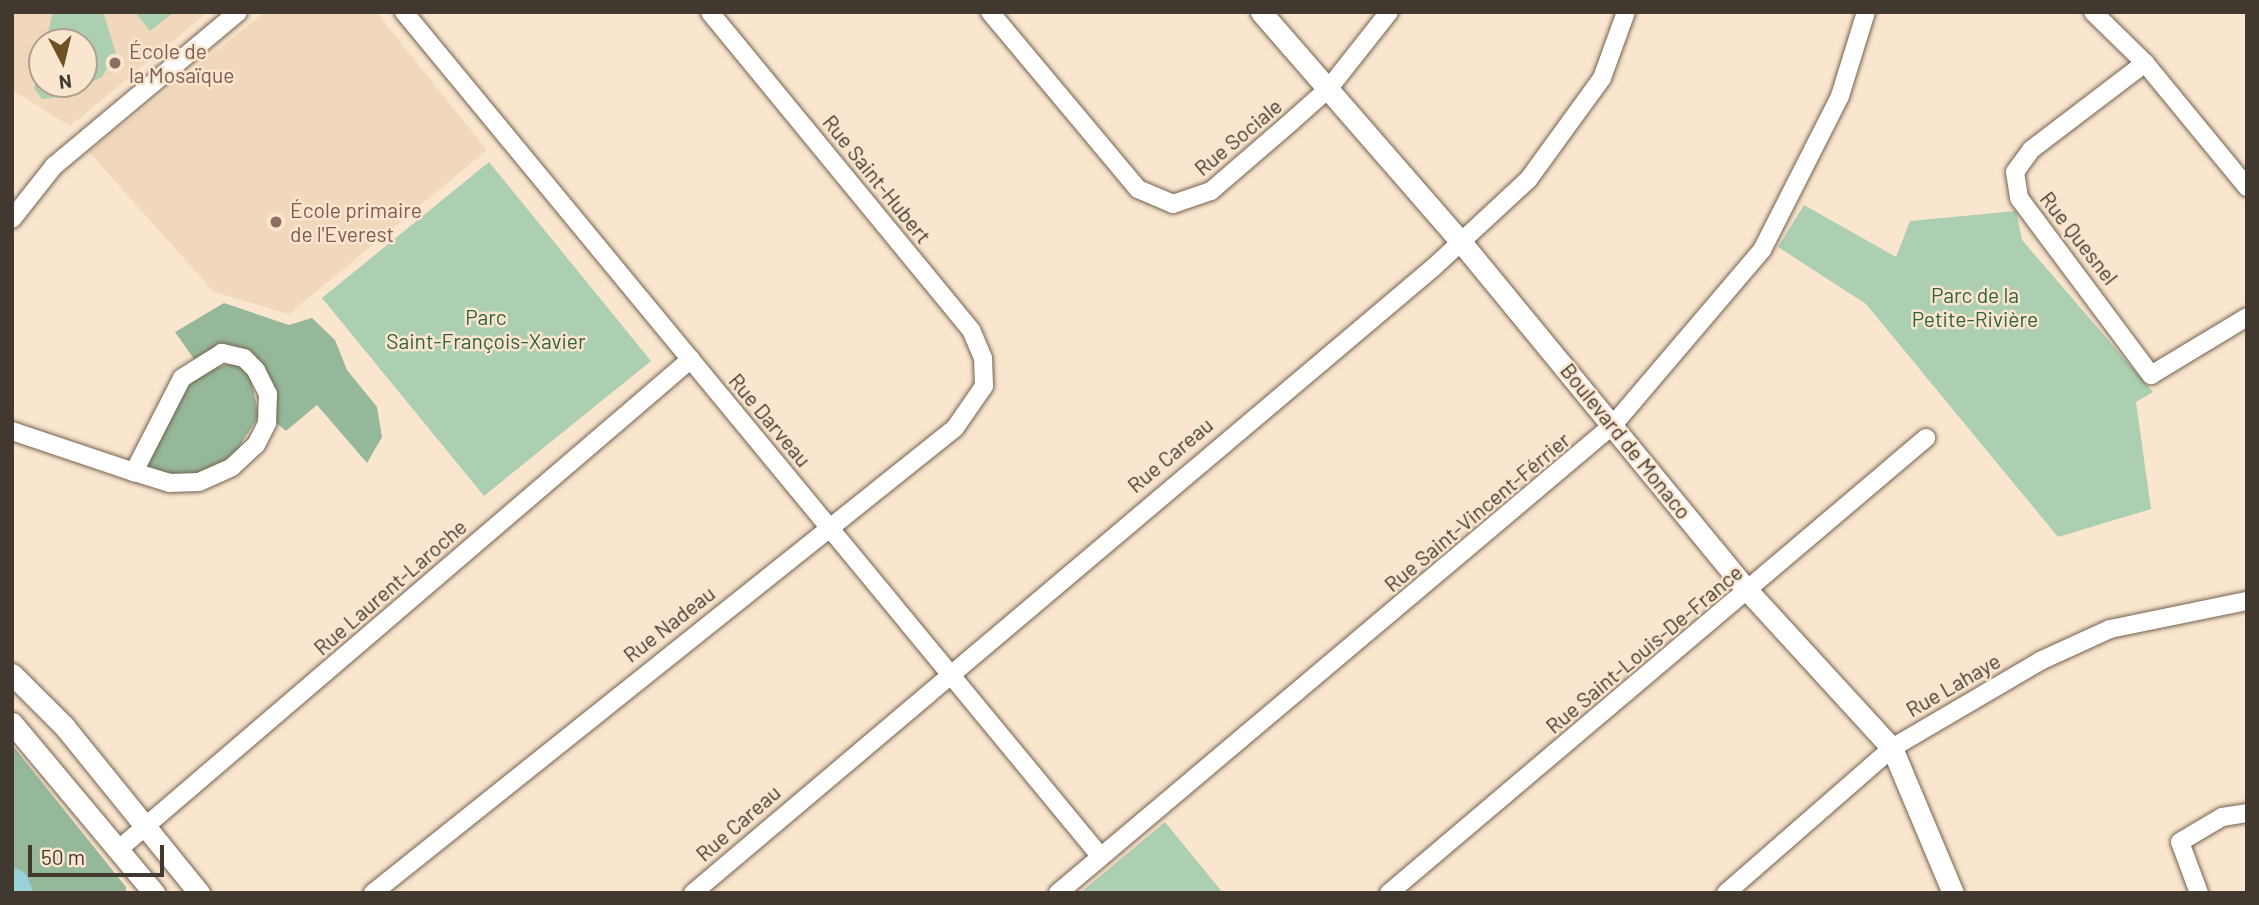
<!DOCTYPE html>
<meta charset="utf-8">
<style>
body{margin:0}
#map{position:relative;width:2259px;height:905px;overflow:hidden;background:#fae5ce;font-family:Barlow,sans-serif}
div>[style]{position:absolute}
.built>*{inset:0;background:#f1d8bc}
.green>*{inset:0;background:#accfb1}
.forest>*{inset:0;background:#95b89a}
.river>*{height:33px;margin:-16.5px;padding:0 16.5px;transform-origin:16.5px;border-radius:16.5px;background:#9ad0d7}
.roads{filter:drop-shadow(0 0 2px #74624f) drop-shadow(0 0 2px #74624f)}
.minor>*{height:18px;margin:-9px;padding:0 9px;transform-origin:9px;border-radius:9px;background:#fff}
.tertiary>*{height:21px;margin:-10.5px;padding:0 10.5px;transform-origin:10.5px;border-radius:10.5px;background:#fff}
.dots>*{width:19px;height:19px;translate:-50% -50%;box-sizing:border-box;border:4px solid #fae5ce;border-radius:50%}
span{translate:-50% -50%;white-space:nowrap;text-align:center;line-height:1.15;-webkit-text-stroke:5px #fae5ce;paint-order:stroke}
.education-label{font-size:21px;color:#785e54}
.left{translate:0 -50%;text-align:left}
.street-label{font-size:21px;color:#413930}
.park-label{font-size:21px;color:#2f633b}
.frame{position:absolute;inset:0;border:14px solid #413930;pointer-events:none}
.north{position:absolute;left:28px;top:28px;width:70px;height:70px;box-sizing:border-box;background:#fae5ce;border:2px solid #b0a08f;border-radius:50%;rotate:173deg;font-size:19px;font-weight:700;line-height:28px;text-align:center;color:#413930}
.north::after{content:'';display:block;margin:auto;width:24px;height:32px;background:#6c5224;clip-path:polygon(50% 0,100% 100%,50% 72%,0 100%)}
.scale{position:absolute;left:28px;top:845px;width:136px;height:32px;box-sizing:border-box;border:4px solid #413930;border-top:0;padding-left:9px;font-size:21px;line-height:24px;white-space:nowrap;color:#413930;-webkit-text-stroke:5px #fae5ce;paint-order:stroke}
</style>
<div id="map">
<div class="built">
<i style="clip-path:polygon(evenodd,12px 12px,208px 12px,70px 126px,12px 90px,12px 12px,42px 42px,84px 42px,84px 84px,42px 84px,42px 42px)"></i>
<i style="clip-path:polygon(265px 12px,376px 12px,487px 150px,289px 314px,214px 292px,89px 152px)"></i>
</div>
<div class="green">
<i style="clip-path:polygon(evenodd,53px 12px,103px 12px,116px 53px,102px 77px,60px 97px,42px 99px,34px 88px,53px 12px,84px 42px,84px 84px,42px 84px,42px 42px,84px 42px)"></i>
<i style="clip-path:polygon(135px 12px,174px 12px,150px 31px)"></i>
<i style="clip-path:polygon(489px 162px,651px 361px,484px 496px,322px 298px)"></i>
<i style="clip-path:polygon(1804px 205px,1896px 257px,1910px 221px,2016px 211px,2022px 240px,2153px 392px,2136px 402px,2151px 509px,2058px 537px,1866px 304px,1778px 247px)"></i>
<i style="clip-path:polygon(1165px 822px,1223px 893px,1080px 893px)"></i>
</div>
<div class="forest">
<i style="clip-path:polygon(224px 303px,289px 325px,312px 318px,335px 340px,347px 370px,377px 407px,382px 437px,367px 463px,317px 405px,286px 431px,274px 421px,276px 392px,251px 352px,216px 347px,194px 359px,175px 332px)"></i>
<i style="clip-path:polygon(237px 362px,250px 375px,259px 416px,231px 459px,198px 475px,172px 475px,146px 465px,190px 383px,203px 371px)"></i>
<i style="clip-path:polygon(12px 745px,126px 887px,126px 893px,12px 893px)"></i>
</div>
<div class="river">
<i style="left:12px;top:884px;width:10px;rotate:66deg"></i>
</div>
<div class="roads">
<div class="minor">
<i style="left:404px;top:12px;width:1095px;rotate:50.48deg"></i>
<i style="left:990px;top:12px;width:231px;rotate:50.1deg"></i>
<i style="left:1138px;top:189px;width:38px;rotate:23deg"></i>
<i style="left:1173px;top:204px;width:40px;rotate:-18.9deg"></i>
<i style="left:1211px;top:191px;width:107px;rotate:-40.8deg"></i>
<i style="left:1292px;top:121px;width:50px;rotate:-41.7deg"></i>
<i style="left:1329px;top:88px;width:97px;rotate:-51.7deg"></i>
<i style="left:2093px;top:12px;width:73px;rotate:44.4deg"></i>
<i style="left:2145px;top:63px;width:161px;rotate:50.6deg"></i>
<i style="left:2145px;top:63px;width:143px;rotate:142.7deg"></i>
<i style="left:2031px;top:150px;width:27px;rotate:126deg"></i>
<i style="left:2015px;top:172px;width:26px;rotate:81deg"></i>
<i style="left:2019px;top:198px;width:221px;rotate:53.3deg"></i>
<i style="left:2151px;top:375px;width:112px;rotate:-31.1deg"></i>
<i style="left:12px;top:219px;width:68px;rotate:-51.6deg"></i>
<i style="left:54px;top:166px;width:240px;rotate:-39.9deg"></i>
<i style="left:12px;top:431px;width:129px;rotate:18.6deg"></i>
<i style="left:134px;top:472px;width:37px;rotate:17deg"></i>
<i style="left:169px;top:483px;width:30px;rotate:-2deg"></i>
<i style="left:199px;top:482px;width:36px;rotate:-24deg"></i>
<i style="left:232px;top:467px;width:33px;rotate:-43deg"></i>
<i style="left:256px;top:445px;width:25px;rotate:-63deg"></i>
<i style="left:267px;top:423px;width:29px;rotate:-88deg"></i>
<i style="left:268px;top:394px;width:27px;rotate:-117deg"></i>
<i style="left:256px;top:370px;width:17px;rotate:-135deg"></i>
<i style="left:244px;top:358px;width:23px;rotate:-167deg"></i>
<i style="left:222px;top:353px;width:47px;rotate:148deg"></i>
<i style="left:182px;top:378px;width:106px;rotate:117.1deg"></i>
<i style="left:119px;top:849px;width:753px;rotate:-40.58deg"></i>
<i style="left:373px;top:893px;width:745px;rotate:-38.62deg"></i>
<i style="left:955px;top:428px;width:51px;rotate:-55.4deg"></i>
<i style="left:984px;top:386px;width:28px;rotate:-92deg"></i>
<i style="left:983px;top:358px;width:30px;rotate:-113deg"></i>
<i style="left:971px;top:330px;width:411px;rotate:-129.4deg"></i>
<i style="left:693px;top:893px;width:971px;rotate:-40.2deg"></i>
<i style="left:1435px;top:266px;width:127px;rotate:-42.8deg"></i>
<i style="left:1528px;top:180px;width:126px;rotate:-54deg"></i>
<i style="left:1602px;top:78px;width:70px;rotate:-70deg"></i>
<i style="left:1058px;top:893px;width:726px;rotate:-40.14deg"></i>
<i style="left:1613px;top:425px;width:230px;rotate:-49.6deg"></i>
<i style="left:1762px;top:250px;width:173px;rotate:-63.1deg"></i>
<i style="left:1840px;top:96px;width:88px;rotate:-72.8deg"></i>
<i style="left:1389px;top:893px;width:704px;rotate:-40.27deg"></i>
<i style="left:1726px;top:893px;width:220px;rotate:-41.1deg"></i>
<i style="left:1892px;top:748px;width:172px;rotate:-30.4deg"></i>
<i style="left:2040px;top:661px;width:77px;rotate:-24.6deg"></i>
<i style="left:2110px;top:629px;width:140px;rotate:-11.6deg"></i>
<i style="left:2199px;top:893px;width:54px;rotate:-110.4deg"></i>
<i style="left:2180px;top:842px;width:49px;rotate:-30.8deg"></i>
<i style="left:2222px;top:817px;width:25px;rotate:-9deg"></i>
</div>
<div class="tertiary">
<i style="left:1261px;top:12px;width:305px;rotate:49deg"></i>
<i style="left:1461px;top:242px;width:452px;rotate:50.6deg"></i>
<i style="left:1748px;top:591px;width:213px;rotate:47.5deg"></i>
<i style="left:1892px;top:748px;width:157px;rotate:67.2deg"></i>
<i style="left:12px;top:674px;width:74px;rotate:45deg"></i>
<i style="left:64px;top:726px;width:215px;rotate:51deg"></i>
<i style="left:12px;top:723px;width:222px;rotate:50.1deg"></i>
</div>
</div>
<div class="dots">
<i style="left:115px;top:63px;background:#8d6e63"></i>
<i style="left:276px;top:222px;background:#8d6e63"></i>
</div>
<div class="education-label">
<span class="left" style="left:129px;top:63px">École de<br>la Mosaïque</span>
<span class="left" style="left:290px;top:222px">École primaire<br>de l'Everest</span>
</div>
<div class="street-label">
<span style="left:1238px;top:137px;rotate:-40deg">Rue Sociale</span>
<span style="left:877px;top:179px;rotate:51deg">Rue Saint-Hubert</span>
<span style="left:2079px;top:238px;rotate:52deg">Rue Quesnel</span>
<span style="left:770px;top:420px;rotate:50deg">Rue Darveau</span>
<span style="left:1626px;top:441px;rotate:51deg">Boulevard de Monaco</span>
<span style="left:1170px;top:455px;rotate:-40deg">Rue Careau</span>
<span style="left:1477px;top:512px;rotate:-40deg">Rue Saint-Vincent-Férrier</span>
<span style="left:390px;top:587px;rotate:-41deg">Rue Laurent-Laroche</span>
<span style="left:669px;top:624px;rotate:-38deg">Rue Nadeau</span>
<span style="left:1644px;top:649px;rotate:-40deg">Rue Saint-Louis-De-France</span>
<span style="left:1953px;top:685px;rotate:-30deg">Rue Lahaye</span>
<span style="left:738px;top:823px;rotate:-41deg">Rue Careau</span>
</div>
<div class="park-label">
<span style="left:1975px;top:307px">Parc de la<br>Petite-Rivière</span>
<span style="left:486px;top:329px">Parc<br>Saint-François-Xavier</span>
</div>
<div class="frame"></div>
<div class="north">N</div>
<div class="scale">50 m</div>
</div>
